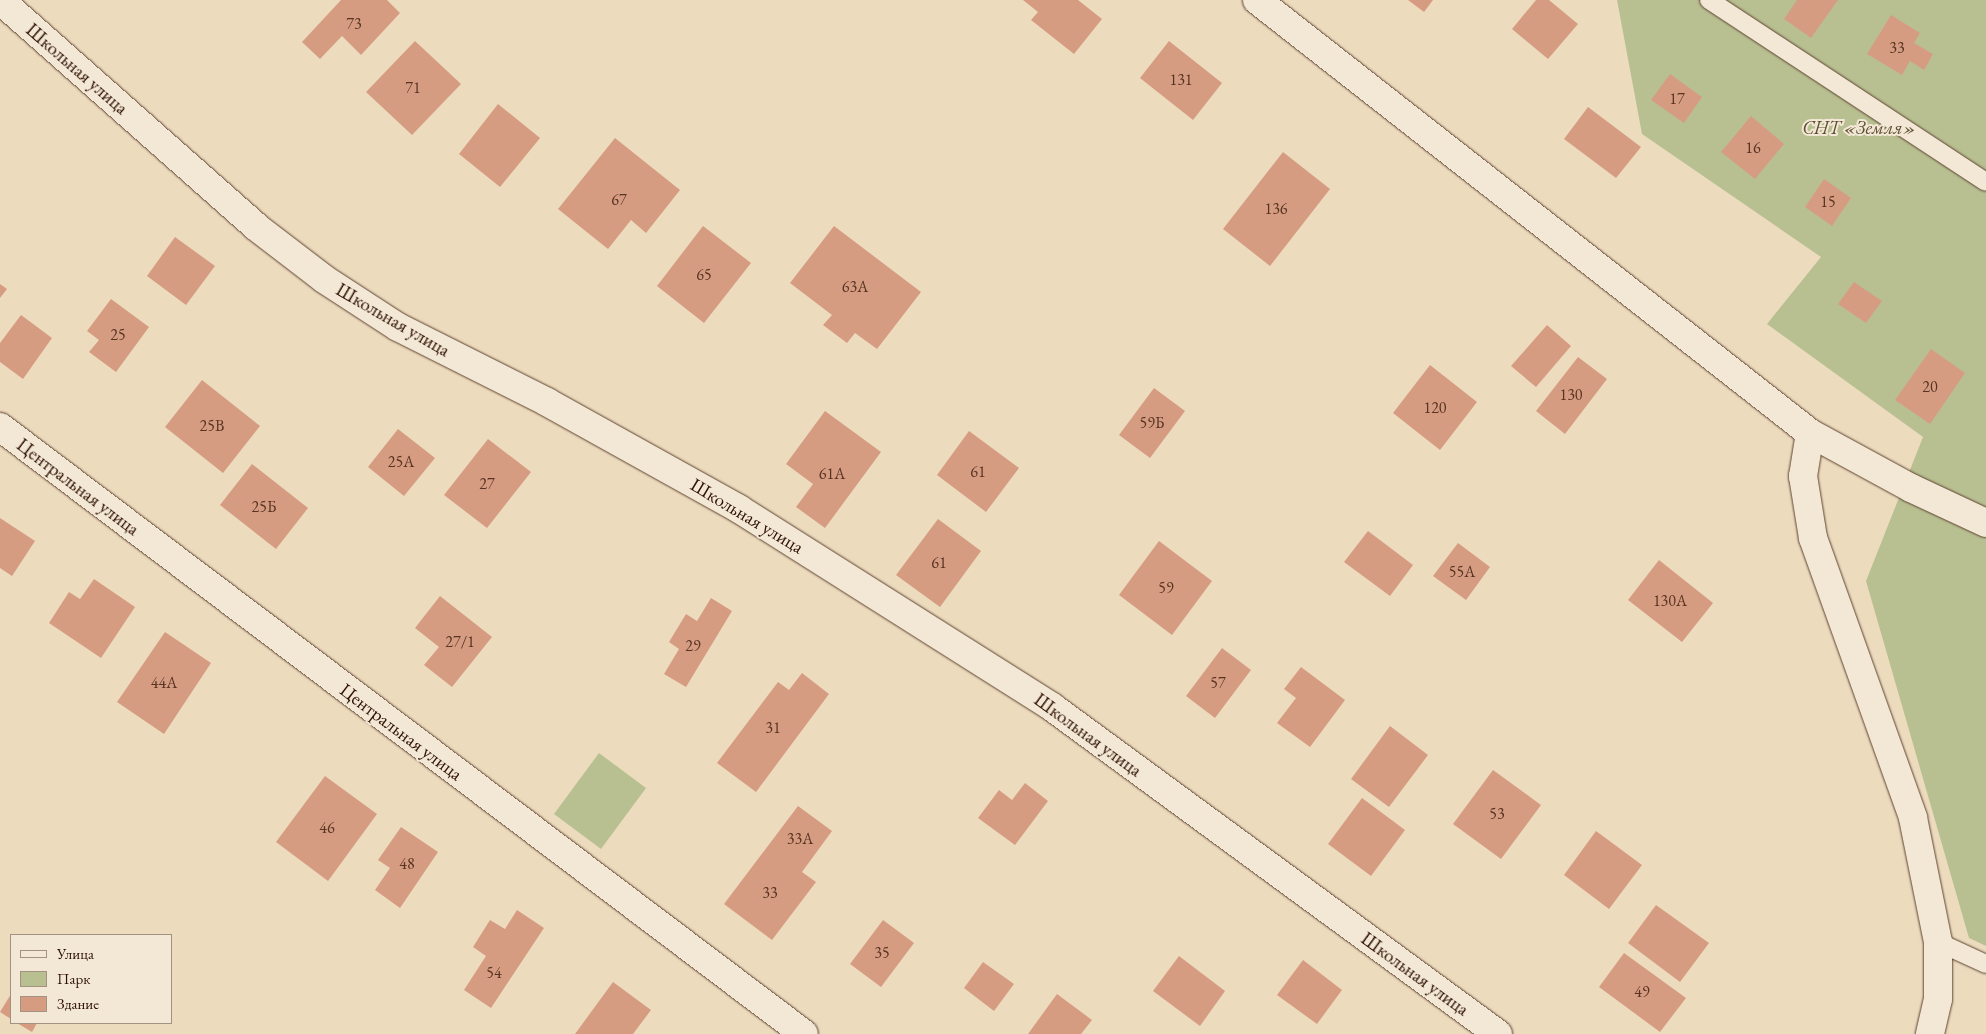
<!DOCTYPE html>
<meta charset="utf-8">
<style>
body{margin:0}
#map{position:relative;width:1986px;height:1034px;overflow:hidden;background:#eddbbe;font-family:"EB Garamond",serif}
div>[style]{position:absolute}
.green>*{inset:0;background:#b8c092}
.building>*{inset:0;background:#d69c82}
.roads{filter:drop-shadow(0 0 1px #5e4330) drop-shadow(0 0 1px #5e4330)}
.service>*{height:18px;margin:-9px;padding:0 9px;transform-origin:9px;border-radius:9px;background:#f3e8d5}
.minor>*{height:28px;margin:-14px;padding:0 14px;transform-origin:14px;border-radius:14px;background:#f3e8d5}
span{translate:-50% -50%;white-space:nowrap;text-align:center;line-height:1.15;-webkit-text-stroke:4px #f3e8d5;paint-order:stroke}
.number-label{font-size:16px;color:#583321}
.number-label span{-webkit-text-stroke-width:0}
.street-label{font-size:19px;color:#2e1001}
.park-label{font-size:19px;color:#5e4e34;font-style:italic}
.legend{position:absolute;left:10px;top:934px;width:162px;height:90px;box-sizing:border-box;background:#f3e8d5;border:1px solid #a49280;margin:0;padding:6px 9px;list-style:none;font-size:15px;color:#2e1001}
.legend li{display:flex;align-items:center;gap:10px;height:25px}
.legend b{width:25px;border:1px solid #a49280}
</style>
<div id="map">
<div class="green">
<i style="clip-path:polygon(1617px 0,1986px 0,1986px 946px,1969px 938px,1866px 581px,1923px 437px,1767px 324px,1821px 257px,1642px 134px)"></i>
<i style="clip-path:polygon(599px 753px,646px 788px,601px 849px,554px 814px)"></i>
</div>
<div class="building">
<i style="clip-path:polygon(341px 0,387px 0,400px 13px,361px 55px,342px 36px,320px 59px,302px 42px)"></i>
<i style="clip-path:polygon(1023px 0,1078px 0,1102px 19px,1074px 54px,1031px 20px,1038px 12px)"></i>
<i style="clip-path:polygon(1408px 0,1433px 0,1424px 12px)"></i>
<i style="clip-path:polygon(1536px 0,1549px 0,1578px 24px,1548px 59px,1512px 29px)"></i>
<i style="clip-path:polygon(1797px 0,1838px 0,1811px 38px,1784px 19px)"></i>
<i style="clip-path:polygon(1891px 15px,1920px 33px,1914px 43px,1933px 54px,1924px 70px,1910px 61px,1902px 75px,1867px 54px)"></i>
<i style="clip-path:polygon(415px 41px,461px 84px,412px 135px,366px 92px)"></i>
<i style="clip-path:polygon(1169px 41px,1222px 83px,1193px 120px,1140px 78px)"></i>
<i style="clip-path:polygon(1670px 74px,1702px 97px,1684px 123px,1651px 100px)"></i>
<i style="clip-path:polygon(498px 104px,540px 138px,500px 187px,459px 154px)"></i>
<i style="clip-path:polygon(1588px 107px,1641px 147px,1616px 178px,1564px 139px)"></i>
<i style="clip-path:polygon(1751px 116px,1784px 144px,1755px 179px,1721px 152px)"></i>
<i style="clip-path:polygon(615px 138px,680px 190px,646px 233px,631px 220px,608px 249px,558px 209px)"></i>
<i style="clip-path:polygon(1283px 152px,1330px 189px,1270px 266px,1223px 229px)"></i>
<i style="clip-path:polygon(1824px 179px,1851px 198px,1832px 226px,1805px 207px)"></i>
<i style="clip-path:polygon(703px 226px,751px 263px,704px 323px,657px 286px)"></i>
<i style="clip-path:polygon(834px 226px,921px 292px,877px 349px,855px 333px,847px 343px,823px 325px,832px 315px,790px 283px)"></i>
<i style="clip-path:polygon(175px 237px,215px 266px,186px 305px,147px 276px)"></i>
<i style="clip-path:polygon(1854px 282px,1882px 301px,1866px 323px,1838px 304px)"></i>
<i style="clip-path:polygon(0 284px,7px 289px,0 298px)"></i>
<i style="clip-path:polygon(111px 299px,149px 327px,116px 372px,89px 352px,99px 340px,87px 331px)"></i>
<i style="clip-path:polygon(21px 315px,52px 338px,23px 379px,0 362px,0 343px)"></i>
<i style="clip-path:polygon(1547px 325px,1571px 346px,1536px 387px,1511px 366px)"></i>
<i style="clip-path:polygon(1931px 349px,1965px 373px,1930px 424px,1895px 400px)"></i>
<i style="clip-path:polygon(1578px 357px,1607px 379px,1565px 434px,1536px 411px)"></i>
<i style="clip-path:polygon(1430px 365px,1477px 402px,1440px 450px,1393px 413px)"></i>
<i style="clip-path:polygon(202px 380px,260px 426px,223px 473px,165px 427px)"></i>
<i style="clip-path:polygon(1154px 388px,1185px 411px,1150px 458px,1119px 435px)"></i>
<i style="clip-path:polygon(825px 411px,881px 452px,825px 528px,796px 507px,813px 484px,786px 464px)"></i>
<i style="clip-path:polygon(398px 429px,435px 458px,404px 496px,368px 467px)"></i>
<i style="clip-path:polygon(969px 431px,1019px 468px,986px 512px,937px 475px)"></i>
<i style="clip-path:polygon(488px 439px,531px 472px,487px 528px,444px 495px)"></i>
<i style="clip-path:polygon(252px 464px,308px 508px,276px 549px,220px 505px)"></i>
<i style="clip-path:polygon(0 518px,35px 541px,12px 576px,0 568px)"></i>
<i style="clip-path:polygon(938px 519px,981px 551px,940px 607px,896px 575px)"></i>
<i style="clip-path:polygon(1368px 531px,1413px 565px,1390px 596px,1344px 562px)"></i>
<i style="clip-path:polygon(1159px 541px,1212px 581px,1172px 635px,1119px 595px)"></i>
<i style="clip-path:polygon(1458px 543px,1490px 567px,1466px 600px,1433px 576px)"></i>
<i style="clip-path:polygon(1659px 560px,1713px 603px,1682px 642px,1628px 600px)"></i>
<i style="clip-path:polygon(94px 579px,135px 607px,101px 658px,49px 623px,69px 592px,80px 599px)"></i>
<i style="clip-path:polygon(440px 596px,492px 637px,452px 687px,424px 665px,439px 647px,415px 628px)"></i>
<i style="clip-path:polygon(711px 598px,732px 611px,686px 687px,664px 674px,679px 649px,669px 642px,686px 614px,697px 621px)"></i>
<i style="clip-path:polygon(165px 632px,211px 663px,164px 734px,117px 702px)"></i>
<i style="clip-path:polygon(1222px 648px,1251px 670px,1215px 718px,1186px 696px)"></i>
<i style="clip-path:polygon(1301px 667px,1345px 700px,1310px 747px,1277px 723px,1296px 698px,1284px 689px)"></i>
<i style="clip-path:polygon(802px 673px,829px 694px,756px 792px,717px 763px,778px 682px,789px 690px)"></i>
<i style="clip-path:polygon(1390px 726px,1428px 755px,1389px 807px,1351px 779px)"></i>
<i style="clip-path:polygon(1493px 770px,1541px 805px,1501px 859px,1453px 824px)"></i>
<i style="clip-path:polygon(325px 776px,377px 814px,328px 881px,276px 842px)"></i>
<i style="clip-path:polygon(1025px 783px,1048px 801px,1015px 845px,978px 818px,999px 790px,1012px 800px)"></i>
<i style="clip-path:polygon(1362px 798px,1405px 830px,1371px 876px,1328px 844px)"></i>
<i style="clip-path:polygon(798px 806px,832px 831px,802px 872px,816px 882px,772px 940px,724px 904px)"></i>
<i style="clip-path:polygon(401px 827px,438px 852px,400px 908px,375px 890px,390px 868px,378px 860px)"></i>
<i style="clip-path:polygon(1596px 831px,1642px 865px,1609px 909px,1564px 875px)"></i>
<i style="clip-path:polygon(1656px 905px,1709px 943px,1680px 982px,1628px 943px)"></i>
<i style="clip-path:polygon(517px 910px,544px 928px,491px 1008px,464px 990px,486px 956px,473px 947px,490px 920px,505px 929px)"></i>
<i style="clip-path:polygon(883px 920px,914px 943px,881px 987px,850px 964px)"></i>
<i style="clip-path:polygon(1624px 953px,1686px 998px,1660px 1032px,1599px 987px)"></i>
<i style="clip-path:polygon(1179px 956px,1225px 991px,1200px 1026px,1153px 991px)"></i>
<i style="clip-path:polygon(1303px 960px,1342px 990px,1317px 1024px,1277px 995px)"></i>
<i style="clip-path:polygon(983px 962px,1014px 984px,994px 1011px,964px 988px)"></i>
<i style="clip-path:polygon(613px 982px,651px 1010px,633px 1034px,575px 1034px)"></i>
<i style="clip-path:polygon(11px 994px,11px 1019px,0 1012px)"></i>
<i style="clip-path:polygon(1057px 994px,1092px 1020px,1081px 1034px,1028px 1034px)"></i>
<i style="clip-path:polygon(17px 1023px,37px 1023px,32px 1032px)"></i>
</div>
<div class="roads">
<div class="service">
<i style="left:1709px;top:0;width:331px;rotate:33.3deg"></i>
<i style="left:1938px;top:942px;width:53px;rotate:24.6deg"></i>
</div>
<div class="minor">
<i style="left:0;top:0;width:341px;rotate:41.5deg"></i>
<i style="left:255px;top:226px;width:87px;rotate:37.5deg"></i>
<i style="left:324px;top:279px;width:88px;rotate:33deg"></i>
<i style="left:398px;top:327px;width:167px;rotate:26.7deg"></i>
<i style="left:547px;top:402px;width:220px;rotate:29.1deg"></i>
<i style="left:739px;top:509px;width:370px;rotate:32.3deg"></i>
<i style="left:1052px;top:707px;width:553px;rotate:36.25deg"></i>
<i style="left:1257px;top:0;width:702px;rotate:38.06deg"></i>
<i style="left:1810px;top:433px;width:115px;rotate:28.6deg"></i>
<i style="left:1911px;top:488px;width:83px;rotate:25deg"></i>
<i style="left:0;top:427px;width:1007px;rotate:37.05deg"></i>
<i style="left:1810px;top:433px;width:44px;rotate:99.2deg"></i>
<i style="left:1803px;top:476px;width:63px;rotate:80.8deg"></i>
<i style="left:1813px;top:538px;width:297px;rotate:70.3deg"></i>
<i style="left:1913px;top:818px;width:126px;rotate:78.6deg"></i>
<i style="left:1938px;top:942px;width:57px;rotate:90deg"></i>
<i style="left:1938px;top:999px;width:36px;rotate:103deg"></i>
</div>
</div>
<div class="number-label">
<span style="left:354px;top:24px">73</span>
<span style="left:1897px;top:48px">33</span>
<span style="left:1181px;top:80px">131</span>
<span style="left:413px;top:88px">71</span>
<span style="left:1677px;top:99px">17</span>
<span style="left:1753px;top:148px">16</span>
<span style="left:619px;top:200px">67</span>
<span style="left:1828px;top:202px">15</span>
<span style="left:1276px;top:209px">136</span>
<span style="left:704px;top:275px">65</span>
<span style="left:855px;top:287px">63А</span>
<span style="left:118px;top:335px">25</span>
<span style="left:1930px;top:387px">20</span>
<span style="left:1571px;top:395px">130</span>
<span style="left:1435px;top:408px">120</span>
<span style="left:1152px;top:423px">59Б</span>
<span style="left:212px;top:426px">25В</span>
<span style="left:401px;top:462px">25А</span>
<span style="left:978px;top:472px">61</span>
<span style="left:832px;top:474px">61А</span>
<span style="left:487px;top:484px">27</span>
<span style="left:264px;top:507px">25Б</span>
<span style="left:939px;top:563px">61</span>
<span style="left:1462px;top:572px">55А</span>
<span style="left:1166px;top:588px">59</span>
<span style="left:1670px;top:601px">130А</span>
<span style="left:460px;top:642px">27/1</span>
<span style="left:693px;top:646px">29</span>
<span style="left:164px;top:683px">44А</span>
<span style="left:1218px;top:683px">57</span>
<span style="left:773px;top:728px">31</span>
<span style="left:1497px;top:814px">53</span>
<span style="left:327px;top:828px">46</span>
<span style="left:800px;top:839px">33А</span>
<span style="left:407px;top:864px">48</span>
<span style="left:770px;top:893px">33</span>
<span style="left:882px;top:953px">35</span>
<span style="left:494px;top:973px">54</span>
<span style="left:1642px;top:992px">49</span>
</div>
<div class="street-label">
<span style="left:77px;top:69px;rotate:41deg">Школьная улица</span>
<span style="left:393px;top:320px;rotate:30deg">Школьная улица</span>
<span style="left:78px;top:487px;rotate:37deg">Центральная улица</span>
<span style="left:747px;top:516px;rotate:31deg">Школьная улица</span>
<span style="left:401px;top:732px;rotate:37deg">Центральная улица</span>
<span style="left:1088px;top:735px;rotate:36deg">Школьная улица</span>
<span style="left:1415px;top:974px;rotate:36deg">Школьная улица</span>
</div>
<div class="park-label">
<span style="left:1859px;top:128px">СНТ «Земля»</span>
</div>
<ul class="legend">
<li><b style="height:6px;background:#f3e8d5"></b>Улица</li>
<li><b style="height:14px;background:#b8c092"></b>Парк</li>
<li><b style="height:14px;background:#d69c82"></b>Здание</li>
</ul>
</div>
